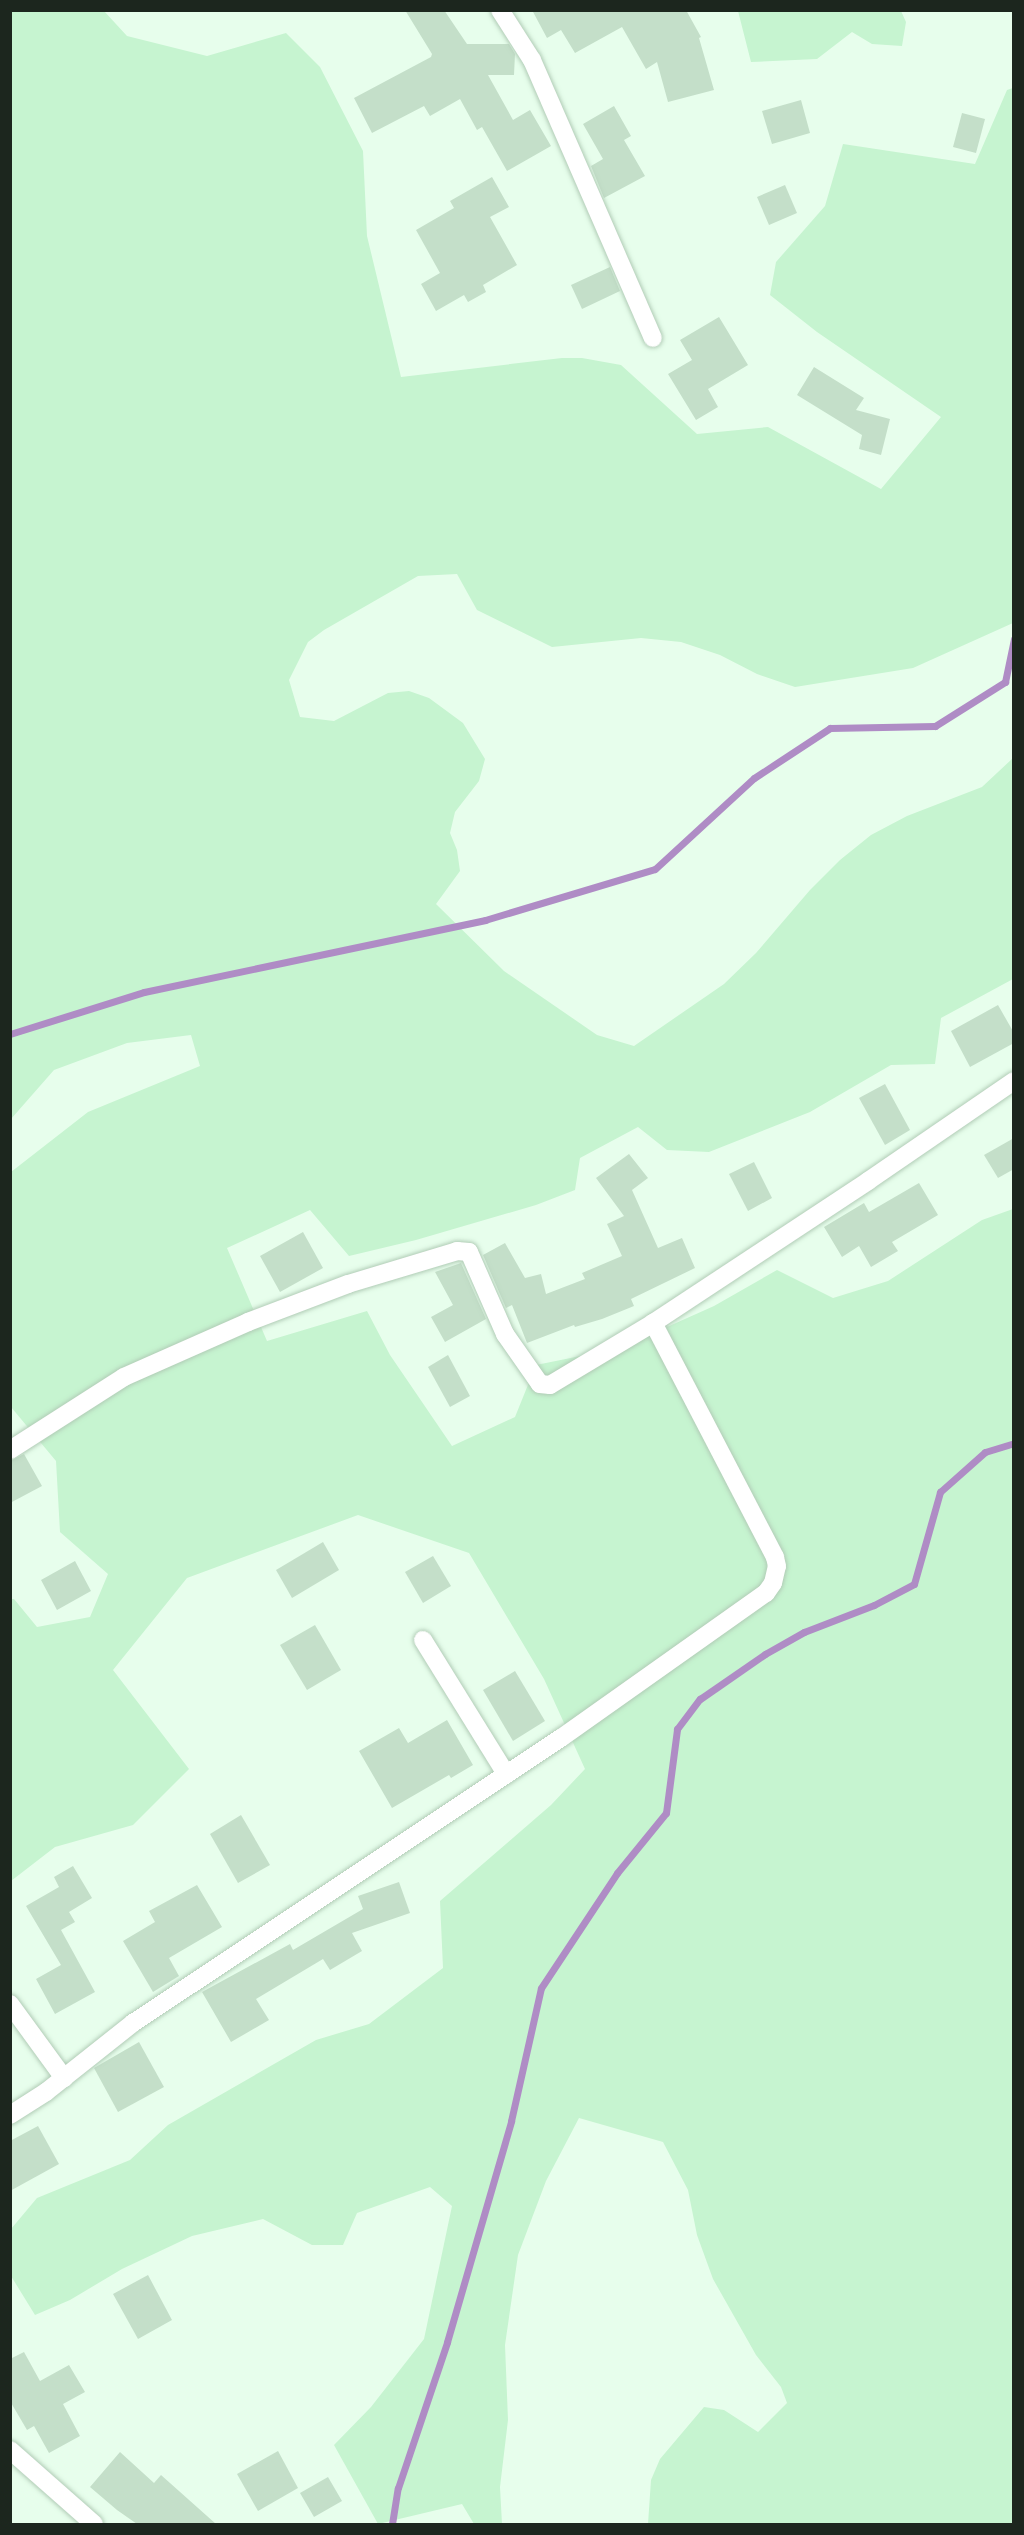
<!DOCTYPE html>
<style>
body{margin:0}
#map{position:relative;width:1024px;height:2535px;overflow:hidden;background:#e7feec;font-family:Montserrat,sans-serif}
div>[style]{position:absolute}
.green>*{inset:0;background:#c6f4d0}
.stream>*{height:7px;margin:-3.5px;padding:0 3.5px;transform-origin:3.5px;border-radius:3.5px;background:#af8cc5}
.building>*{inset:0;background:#c4dfc9}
.roads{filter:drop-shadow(0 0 2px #b1ccb6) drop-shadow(0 0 2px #b1ccb6)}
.street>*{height:18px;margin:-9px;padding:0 9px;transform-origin:9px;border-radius:9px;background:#fff}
span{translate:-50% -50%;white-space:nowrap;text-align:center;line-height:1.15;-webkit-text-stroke:4.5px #fff;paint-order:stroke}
.frame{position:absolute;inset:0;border:12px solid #1c261e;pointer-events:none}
</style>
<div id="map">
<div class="green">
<i style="clip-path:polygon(11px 11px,104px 11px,127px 36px,207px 56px,286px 33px,320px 67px,363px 151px,367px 236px,401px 377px,562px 358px,582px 358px,621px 365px,697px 434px,768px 427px,881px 489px,941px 417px,817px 332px,770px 295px,776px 262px,825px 206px,843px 144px,975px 164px,1007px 90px,1013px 88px,1013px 623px,913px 668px,795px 687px,757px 674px,720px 655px,681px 642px,641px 638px,552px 647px,477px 610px,457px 574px,418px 576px,324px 630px,308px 642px,289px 680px,300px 717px,334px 721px,388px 693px,409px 691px,429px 698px,463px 723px,485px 759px,479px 781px,455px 812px,450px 833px,457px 850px,460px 871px,436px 904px,504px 971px,597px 1035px,634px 1046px,724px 984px,756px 953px,810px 890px,840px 860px,871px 835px,907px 816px,982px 787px,1013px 758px,1013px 979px,941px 1018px,935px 1064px,891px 1065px,810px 1112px,709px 1152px,667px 1150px,638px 1127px,580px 1158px,575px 1190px,536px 1205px,416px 1240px,349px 1256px,310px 1210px,227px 1248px,267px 1341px,367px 1311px,390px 1355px,452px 1446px,515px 1417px,536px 1365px,620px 1348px,714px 1306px,777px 1270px,833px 1298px,888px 1281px,982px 1220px,1013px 1209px,1013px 2524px,648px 2524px,651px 2480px,660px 2459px,704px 2407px,724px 2410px,758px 2432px,787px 2403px,781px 2387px,756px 2355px,713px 2279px,697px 2235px,688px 2190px,663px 2142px,579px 2118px,546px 2181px,518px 2255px,505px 2345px,508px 2420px,500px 2487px,502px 2524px,474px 2524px,462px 2504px,378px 2524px,334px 2445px,371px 2407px,424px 2339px,452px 2206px,430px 2187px,357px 2213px,343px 2245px,312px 2245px,263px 2219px,192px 2236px,122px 2269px,70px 2300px,35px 2315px,11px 2276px,11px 2229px,37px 2198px,130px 2160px,168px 2125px,316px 2040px,369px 2024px,443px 1968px,440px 1901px,551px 1805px,585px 1769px,544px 1679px,469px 1553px,358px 1515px,187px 1578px,113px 1670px,189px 1769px,133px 1825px,55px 1847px,11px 1881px,11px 1599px,14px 1599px,37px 1627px,90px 1617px,108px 1574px,60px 1532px,56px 1461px,11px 1407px,11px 1172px,88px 1112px,200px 1066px,191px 1035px,127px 1043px,54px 1070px,11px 1119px)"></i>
<i style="clip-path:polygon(738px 11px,901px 11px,906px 22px,902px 46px,872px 44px,852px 32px,817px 59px,751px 62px)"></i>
</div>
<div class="stream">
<i style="left:10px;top:1034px;width:140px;rotate:-17.4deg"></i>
<i style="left:144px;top:992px;width:349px;rotate:-11.9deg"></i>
<i style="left:485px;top:920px;width:177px;rotate:-16.7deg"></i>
<i style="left:655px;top:869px;width:134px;rotate:-42.6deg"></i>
<i style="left:754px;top:778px;width:91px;rotate:-33.3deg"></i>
<i style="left:830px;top:728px;width:105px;rotate:-1.1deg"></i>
<i style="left:935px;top:726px;width:83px;rotate:-32.2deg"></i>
<i style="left:1005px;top:682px;width:44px;rotate:-78.2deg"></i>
<i style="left:392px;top:2524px;width:36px;rotate:-81deg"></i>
<i style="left:398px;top:2488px;width:154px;rotate:-71.4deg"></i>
<i style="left:447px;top:2342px;width:230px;rotate:-73.8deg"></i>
<i style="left:511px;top:2121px;width:136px;rotate:-77.3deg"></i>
<i style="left:541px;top:1988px;width:138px;rotate:-56.5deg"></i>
<i style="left:617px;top:1873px;width:77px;rotate:-50.8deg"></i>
<i style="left:666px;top:1813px;width:85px;rotate:-82.5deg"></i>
<i style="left:677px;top:1729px;width:38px;rotate:-53deg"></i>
<i style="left:700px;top:1699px;width:79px;rotate:-34.7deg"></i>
<i style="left:765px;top:1654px;width:45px;rotate:-29.4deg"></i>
<i style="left:804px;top:1632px;width:75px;rotate:-21.1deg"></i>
<i style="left:874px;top:1605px;width:45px;rotate:-27.7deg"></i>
<i style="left:914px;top:1584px;width:96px;rotate:-74.2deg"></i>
<i style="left:940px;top:1492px;width:60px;rotate:-41.6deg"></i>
<i style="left:985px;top:1452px;width:30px;rotate:-17deg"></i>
</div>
<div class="building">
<i style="clip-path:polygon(405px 10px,444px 10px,467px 44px,509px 44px,515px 54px,514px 75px,488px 75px,513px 120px,530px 110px,551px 146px,507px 171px,482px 127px,477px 130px,460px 99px,430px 116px,424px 106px,372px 133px,354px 98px,431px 57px,432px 54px)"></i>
<i style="clip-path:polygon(532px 10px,686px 10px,701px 37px,699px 38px,714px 90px,668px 102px,657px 62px,646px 69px,622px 27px,575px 53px,561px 30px,547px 38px)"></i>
<i style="clip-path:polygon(801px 100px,810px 133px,772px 144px,762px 111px)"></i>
<i style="clip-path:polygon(614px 106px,631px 136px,624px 140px,645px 176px,604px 198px,591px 166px,603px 159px,583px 124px)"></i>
<i style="clip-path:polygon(962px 113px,985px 119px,976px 153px,953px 147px)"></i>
<i style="clip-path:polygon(492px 177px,509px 207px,490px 217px,517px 265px,483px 285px,486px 292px,468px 302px,464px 295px,436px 311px,421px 284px,440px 273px,416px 230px,454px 208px,450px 201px)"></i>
<i style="clip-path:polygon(785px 185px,797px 213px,769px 225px,757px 197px)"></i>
<i style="clip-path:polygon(610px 267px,620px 291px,582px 309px,571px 285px)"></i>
<i style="clip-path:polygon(719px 317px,748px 365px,708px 389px,718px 407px,696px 420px,668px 374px,692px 360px,680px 340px)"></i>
<i style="clip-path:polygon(814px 367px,864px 398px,856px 410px,890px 419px,881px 455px,859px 449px,862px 435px,797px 395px)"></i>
<i style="clip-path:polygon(998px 1005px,1014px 1033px,1014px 1043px,970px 1067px,951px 1031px)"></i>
<i style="clip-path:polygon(885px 1084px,910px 1130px,885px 1145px,859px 1098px)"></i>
<i style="clip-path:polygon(1014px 1138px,1014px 1169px,998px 1178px,984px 1155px)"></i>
<i style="clip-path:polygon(629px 1154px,648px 1178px,632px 1190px,658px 1248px,682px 1238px,695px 1268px,631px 1299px,634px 1306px,602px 1319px,575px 1327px,574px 1325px,527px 1343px,512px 1305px,506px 1308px,483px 1255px,505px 1243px,525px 1278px,541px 1274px,546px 1294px,585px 1279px,582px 1273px,622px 1256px,607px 1224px,624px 1216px,596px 1178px)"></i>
<i style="clip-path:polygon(754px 1162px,772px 1198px,748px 1211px,729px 1174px)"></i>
<i style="clip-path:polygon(919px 1183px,938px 1215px,892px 1242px,898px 1251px,871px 1267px,859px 1246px,842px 1257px,824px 1227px,864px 1203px,869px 1212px)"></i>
<i style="clip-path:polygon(303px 1232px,323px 1268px,280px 1292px,260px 1256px)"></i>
<i style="clip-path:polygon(461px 1263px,486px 1319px,445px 1342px,431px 1317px,453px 1305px,435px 1272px)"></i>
<i style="clip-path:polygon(448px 1355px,470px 1396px,450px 1407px,428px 1367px)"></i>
<i style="clip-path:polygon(24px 1454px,42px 1486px,10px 1503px,10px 1461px)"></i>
<i style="clip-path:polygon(323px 1542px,339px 1570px,292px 1598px,276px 1570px)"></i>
<i style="clip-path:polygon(433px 1556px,451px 1586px,423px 1603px,405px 1572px)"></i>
<i style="clip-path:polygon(75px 1561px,91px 1591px,57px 1610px,41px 1580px)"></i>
<i style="clip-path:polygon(315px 1625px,341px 1670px,307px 1690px,280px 1645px)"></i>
<i style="clip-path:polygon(515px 1671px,545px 1721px,513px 1741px,483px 1690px)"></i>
<i style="clip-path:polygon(447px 1720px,473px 1765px,451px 1778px,449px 1775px,392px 1808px,359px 1751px,399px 1728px,408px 1743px)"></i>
<i style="clip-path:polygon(241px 1815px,270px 1865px,238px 1883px,210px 1834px)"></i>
<i style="clip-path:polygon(73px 1866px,92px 1898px,69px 1912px,75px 1922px,61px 1930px,95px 1992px,55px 2014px,36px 1979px,61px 1965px,26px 1906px,59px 1887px,54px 1877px)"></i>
<i style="clip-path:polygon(399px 1882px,410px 1913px,352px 1933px,362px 1951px,330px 1970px,323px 1959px,256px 1999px,269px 2020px,231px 2042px,202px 1992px,290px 1944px,293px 1950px,363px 1909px,358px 1896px)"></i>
<i style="clip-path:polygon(197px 1885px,222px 1927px,169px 1958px,179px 1976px,153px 1992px,123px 1941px,155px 1922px,149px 1911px)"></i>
<i style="clip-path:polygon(139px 2042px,164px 2087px,118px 2112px,94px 2068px)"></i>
<i style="clip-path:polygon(38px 2126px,59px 2164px,10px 2191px,10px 2141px)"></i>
<i style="clip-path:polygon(148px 2275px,172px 2320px,138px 2339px,113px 2294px)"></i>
<i style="clip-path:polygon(24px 2352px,40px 2381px,69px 2365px,85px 2392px,63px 2404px,80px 2436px,49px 2453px,34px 2426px,27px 2430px,10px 2401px,10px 2359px)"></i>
<i style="clip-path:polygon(278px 2451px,298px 2488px,258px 2511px,237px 2474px)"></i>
<i style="clip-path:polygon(120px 2452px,154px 2483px,161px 2475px,216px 2524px,137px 2524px,117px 2510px,90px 2487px)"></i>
<i style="clip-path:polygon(328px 2477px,342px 2501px,314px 2517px,300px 2493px)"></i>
</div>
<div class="roads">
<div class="street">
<i style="left:500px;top:10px;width:59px;rotate:57.4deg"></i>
<i style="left:532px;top:60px;width:303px;rotate:66.5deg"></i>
<i style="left:10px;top:1450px;width:135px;rotate:-32.6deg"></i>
<i style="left:124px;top:1377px;width:136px;rotate:-23.9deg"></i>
<i style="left:248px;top:1322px;width:107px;rotate:-20.8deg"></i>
<i style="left:348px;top:1284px;width:114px;rotate:-16.8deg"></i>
<i style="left:457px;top:1251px;width:12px;rotate:5deg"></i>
<i style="left:469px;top:1252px;width:90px;rotate:66.3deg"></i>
<i style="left:505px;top:1334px;width:61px;rotate:55deg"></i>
<i style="left:540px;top:1384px;width:10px;rotate:6deg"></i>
<i style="left:550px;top:1385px;width:120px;rotate:-31deg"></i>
<i style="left:423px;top:1640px;width:158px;rotate:58.2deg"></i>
<i style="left:10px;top:2004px;width:92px;rotate:53.9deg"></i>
<i style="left:10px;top:2115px;width:43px;rotate:-32.6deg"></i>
<i style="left:46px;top:2092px;width:111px;rotate:-38.4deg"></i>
<i style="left:133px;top:2023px;width:514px;rotate:-33.66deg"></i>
<i style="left:561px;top:1738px;width:251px;rotate:-35.3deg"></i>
<i style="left:766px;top:1593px;width:12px;rotate:-55deg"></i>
<i style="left:773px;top:1583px;width:17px;rotate:-77deg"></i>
<i style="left:777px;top:1566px;width:9px;rotate:-103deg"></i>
<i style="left:775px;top:1557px;width:264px;rotate:-117.5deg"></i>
<i style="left:653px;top:1323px;width:258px;rotate:-33.4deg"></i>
<i style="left:868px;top:1181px;width:177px;rotate:-34.4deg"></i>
<i style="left:10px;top:2450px;width:112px;rotate:41.4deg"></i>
</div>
</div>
<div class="frame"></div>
</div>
